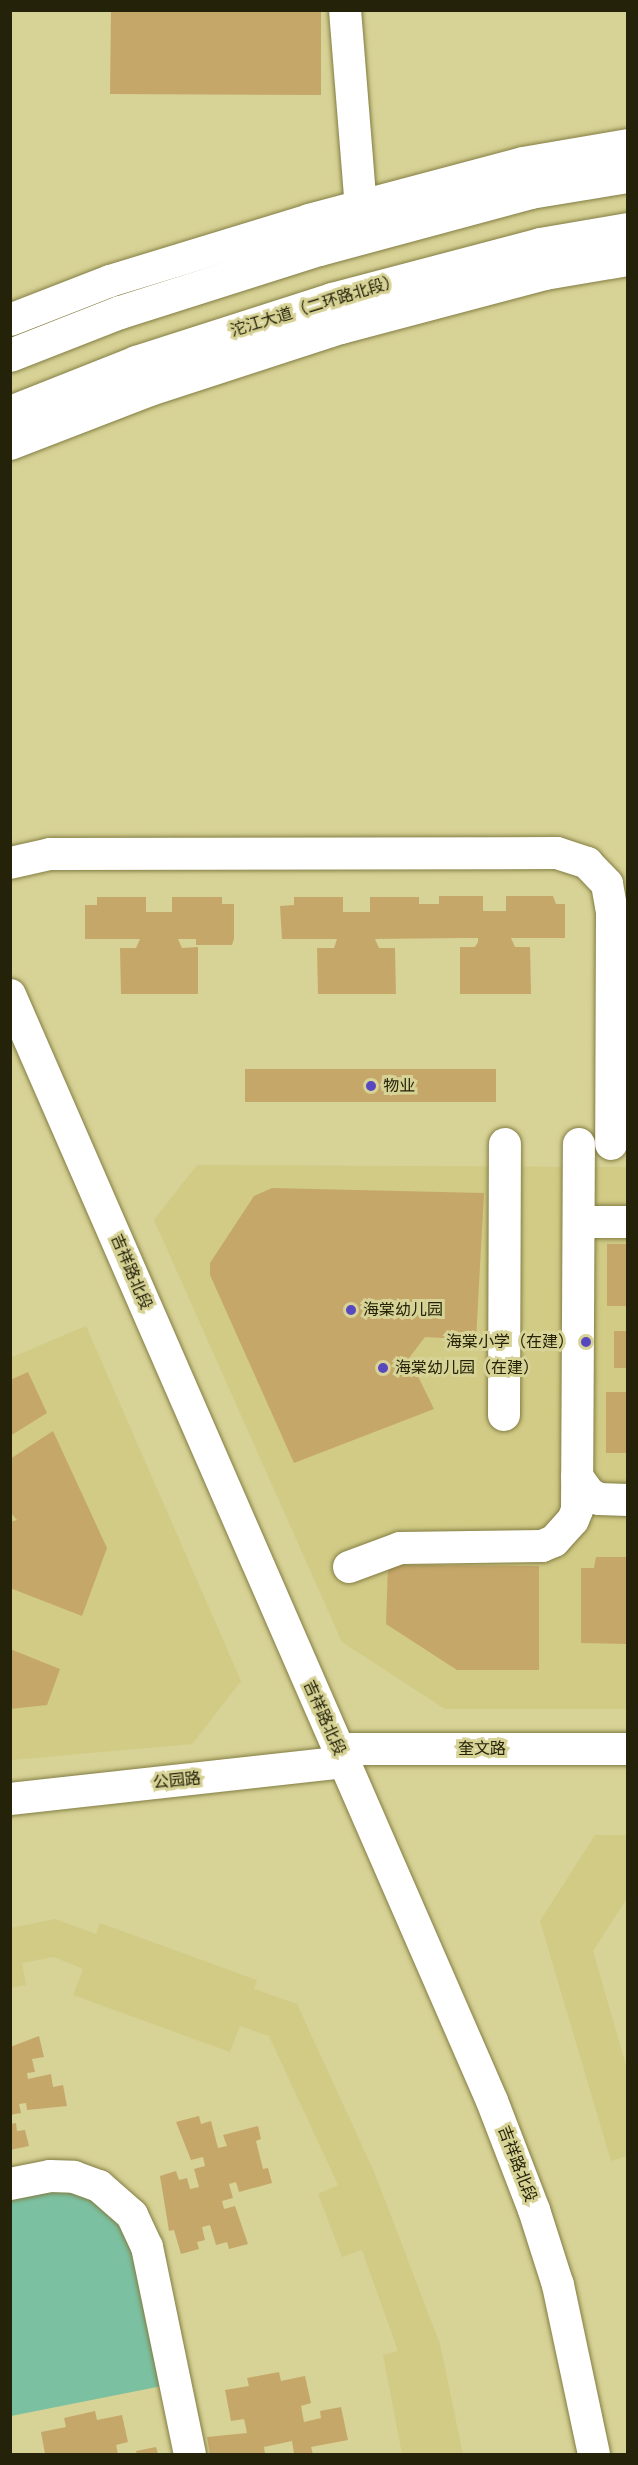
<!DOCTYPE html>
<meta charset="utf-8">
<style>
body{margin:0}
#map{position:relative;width:638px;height:2465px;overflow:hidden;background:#d7d295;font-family:"Fira Sans","Noto Sans SC",sans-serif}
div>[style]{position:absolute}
.built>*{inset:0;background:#d1cb86}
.green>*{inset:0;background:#7bc1a1}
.building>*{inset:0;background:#c6a76a}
.roads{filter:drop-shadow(0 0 2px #837d43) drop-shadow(0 0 2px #837d43)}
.minor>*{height:32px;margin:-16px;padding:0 16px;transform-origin:16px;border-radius:16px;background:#fff}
.highway>*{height:33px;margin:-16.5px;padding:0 16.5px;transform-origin:16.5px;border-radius:16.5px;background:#fff}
.dots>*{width:16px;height:16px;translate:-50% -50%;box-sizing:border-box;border:3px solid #d7d295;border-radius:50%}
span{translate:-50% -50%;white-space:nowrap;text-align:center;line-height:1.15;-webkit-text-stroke:6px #d7d295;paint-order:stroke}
.street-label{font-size:16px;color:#242209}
.poi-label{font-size:16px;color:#242209}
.left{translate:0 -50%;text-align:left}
.right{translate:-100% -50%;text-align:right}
.frame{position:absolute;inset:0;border:12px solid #242209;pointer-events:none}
</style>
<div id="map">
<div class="built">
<i style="clip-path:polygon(197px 1165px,627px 1167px,627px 1709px,445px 1709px,342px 1642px,154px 1220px)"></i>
<i style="clip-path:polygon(86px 1326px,241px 1681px,192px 1744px,11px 1760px,10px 1358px)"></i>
<i style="clip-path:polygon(595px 1835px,627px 1835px,627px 1898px,593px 1951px,627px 2069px,627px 2156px,611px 2161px,540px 1921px)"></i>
<i style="clip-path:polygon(55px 1919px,96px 1934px,100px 1923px,257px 1980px,254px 1989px,297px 2004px,375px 2174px,440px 2344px,463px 2454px,402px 2454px,383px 2355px,398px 2351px,362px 2250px,342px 2257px,318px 2194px,338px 2185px,269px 2036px,240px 2026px,230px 2052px,73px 1995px,83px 1969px,54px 1957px,22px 1963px,26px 1985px,11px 1988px,11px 1928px)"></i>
</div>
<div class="green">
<i style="clip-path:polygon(76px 2188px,125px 2221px,167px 2385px,11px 2416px,11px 2194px)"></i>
</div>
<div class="building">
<i style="clip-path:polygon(111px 10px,321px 10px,321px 95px,110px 94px)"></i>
<i style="clip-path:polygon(439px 896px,483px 896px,483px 911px,506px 911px,506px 896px,553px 896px,556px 904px,565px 904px,565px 938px,511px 938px,515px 947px,530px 947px,531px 994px,460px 994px,460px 947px,475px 947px,478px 942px,478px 938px,462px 938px,375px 939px,379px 948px,395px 948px,396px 994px,318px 994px,317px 948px,334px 948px,337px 939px,282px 939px,280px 906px,294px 905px,294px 897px,343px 897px,343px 912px,370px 912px,370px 897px,419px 897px,419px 904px,439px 904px)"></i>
<i style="clip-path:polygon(97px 897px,146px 897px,146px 912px,172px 912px,172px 897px,222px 897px,222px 904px,234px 904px,234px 939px,232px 945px,196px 945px,196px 939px,178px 939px,182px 948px,198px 947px,198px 994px,121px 994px,120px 948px,136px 948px,140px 939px,85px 939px,85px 905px,97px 905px)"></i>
<i style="clip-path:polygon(245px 1069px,496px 1069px,496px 1102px,245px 1102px)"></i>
<i style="clip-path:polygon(272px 1188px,484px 1193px,476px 1340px,425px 1337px,409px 1358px,434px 1409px,294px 1463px,210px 1275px,210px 1263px,254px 1196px)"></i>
<i style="clip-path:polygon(607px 1244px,628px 1244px,628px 1306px,607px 1306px)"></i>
<i style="clip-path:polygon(614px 1331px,628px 1331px,628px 1368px,614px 1368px)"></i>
<i style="clip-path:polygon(28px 1372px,47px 1413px,10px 1436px,10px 1380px)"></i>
<i style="clip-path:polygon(606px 1392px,628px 1392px,628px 1453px,606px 1453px)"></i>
<i style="clip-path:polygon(53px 1431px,107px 1548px,82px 1616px,10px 1588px,10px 1522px,17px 1520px,10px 1512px,10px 1459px)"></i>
<i style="clip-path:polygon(596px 1557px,628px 1557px,628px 1644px,581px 1643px,581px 1568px,594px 1568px)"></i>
<i style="clip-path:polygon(388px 1565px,539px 1566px,539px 1670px,457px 1670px,386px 1624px)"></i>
<i style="clip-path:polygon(10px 1649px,60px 1669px,47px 1705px,10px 1709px)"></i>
<i style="clip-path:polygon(39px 2036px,44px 2057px,32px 2059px,35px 2072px,27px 2073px,28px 2079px,51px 2074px,53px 2087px,63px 2085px,67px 2106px,27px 2110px,26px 2103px,19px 2104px,21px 2113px,10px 2115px,10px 2047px)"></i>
<i style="clip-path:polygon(199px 2116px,201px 2124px,211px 2121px,218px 2148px,227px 2146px,223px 2135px,258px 2126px,261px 2139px,256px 2141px,263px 2169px,268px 2168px,272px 2183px,239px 2192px,236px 2182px,229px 2184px,233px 2198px,222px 2201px,224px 2209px,235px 2206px,248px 2244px,229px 2249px,227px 2242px,216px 2245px,210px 2225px,202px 2227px,205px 2240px,197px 2242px,199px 2249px,181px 2254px,174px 2230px,169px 2231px,160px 2176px,176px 2171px,179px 2180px,187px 2178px,190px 2189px,199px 2187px,194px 2169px,205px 2166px,203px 2157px,191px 2160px,176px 2122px)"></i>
<i style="clip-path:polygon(16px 2123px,17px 2131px,25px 2130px,29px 2146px,10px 2150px,10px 2124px)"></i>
<i style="clip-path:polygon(279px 2372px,281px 2381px,305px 2376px,311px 2403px,301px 2406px,304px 2422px,321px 2418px,320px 2411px,341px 2407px,348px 2440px,311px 2447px,313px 2454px,294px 2454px,292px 2441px,264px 2447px,265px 2454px,210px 2454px,207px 2437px,247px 2433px,244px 2419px,231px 2421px,225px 2390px,249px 2386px,247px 2378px)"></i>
<i style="clip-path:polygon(95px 2411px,97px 2420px,122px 2415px,128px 2442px,116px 2445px,118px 2454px,45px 2454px,41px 2432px,66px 2427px,64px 2418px)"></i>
<i style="clip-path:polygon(156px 2447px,158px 2454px,137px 2454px,136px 2451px)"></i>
</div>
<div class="roads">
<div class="minor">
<i style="left:345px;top:10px;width:198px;rotate:85.4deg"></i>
<i style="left:10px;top:320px;width:107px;rotate:-21.3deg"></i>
<i style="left:110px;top:281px;width:208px;rotate:-17deg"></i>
<i style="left:309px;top:220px;width:221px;rotate:-14.9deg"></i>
<i style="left:523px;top:163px;width:107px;rotate:-9.7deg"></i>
<i style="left:10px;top:444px;width:150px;rotate:-21.1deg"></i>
<i style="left:150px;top:390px;width:201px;rotate:-18deg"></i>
<i style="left:341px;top:328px;width:211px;rotate:-14.8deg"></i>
<i style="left:545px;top:274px;width:84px;rotate:-9.6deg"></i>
<i style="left:10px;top:863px;width:41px;rotate:-12.7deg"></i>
<i style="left:50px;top:854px;width:507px;rotate:-0.11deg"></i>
<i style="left:557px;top:853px;width:32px;rotate:18deg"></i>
<i style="left:587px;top:863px;width:29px;rotate:46deg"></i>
<i style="left:607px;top:884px;width:27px;rotate:80deg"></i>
<i style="left:612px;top:911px;width:233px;rotate:90.2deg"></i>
<i style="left:10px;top:995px;width:1206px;rotate:66.45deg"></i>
<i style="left:492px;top:2101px;width:117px;rotate:68.9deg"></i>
<i style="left:534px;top:2210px;width:79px;rotate:72.3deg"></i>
<i style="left:558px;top:2285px;width:173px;rotate:78deg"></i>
<i style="left:579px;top:1222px;width:49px"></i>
<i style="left:504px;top:1415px;width:271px;rotate:-89.8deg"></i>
<i style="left:577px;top:1477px;width:21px;rotate:53deg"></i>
<i style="left:590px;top:1494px;width:10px;rotate:29deg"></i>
<i style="left:599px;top:1499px;width:29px;rotate:2deg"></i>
<i style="left:349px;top:1567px;width:54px;rotate:-20.4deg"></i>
<i style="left:400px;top:1548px;width:142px;rotate:-0.8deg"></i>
<i style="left:542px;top:1546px;width:13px;rotate:-23deg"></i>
<i style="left:554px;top:1541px;width:28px;rotate:-48deg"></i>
<i style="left:573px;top:1520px;width:11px;rotate:-68deg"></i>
<i style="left:577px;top:1510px;width:366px;rotate:-89.7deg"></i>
<i style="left:337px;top:1749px;width:291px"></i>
<i style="left:10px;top:1799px;width:336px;rotate:-6.3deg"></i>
<i style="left:10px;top:2184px;width:41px;rotate:-11.3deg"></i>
<i style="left:50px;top:2176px;width:24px;rotate:2deg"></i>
<i style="left:74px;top:2177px;width:27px;rotate:20deg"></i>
<i style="left:99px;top:2186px;width:44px;rotate:41.3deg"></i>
<i style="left:132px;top:2215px;width:35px;rotate:65deg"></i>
<i style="left:147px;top:2247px;width:211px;rotate:78.3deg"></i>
</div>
<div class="highway">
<i style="left:10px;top:355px;width:118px;rotate:-21.4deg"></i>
<i style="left:120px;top:312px;width:209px;rotate:-17.6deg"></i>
<i style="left:319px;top:249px;width:219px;rotate:-15.1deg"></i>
<i style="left:530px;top:192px;width:99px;rotate:-9.3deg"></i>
<i style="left:10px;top:412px;width:136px;rotate:-21.6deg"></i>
<i style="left:136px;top:362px;width:206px;rotate:-17.8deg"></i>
<i style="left:332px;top:299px;width:215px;rotate:-14.8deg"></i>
<i style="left:540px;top:244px;width:89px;rotate:-9.7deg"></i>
</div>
</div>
<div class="dots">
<i style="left:371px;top:1086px;background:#5848c0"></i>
<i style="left:351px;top:1310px;background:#5848c0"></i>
<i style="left:586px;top:1342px;background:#5848c0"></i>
<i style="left:383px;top:1368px;background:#5848c0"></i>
</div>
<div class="street-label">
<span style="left:315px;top:306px;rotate:-17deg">沱江大道（二环路北段）</span>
<span style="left:131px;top:1272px;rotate:67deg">吉祥路北段</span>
<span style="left:324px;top:1718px;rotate:66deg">吉祥路北段</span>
<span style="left:482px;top:1749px">奎文路</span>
<span style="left:177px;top:1781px;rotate:-6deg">公园路</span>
<span style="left:517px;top:2164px;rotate:69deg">吉祥路北段</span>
</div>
<div class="poi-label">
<span class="left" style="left:383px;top:1086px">物业</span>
<span class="left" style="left:363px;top:1310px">海棠幼儿园</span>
<span class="right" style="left:574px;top:1342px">海棠小学（在建）</span>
<span class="left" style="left:395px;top:1368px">海棠幼儿园（在建）</span>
</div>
<div class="frame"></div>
</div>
